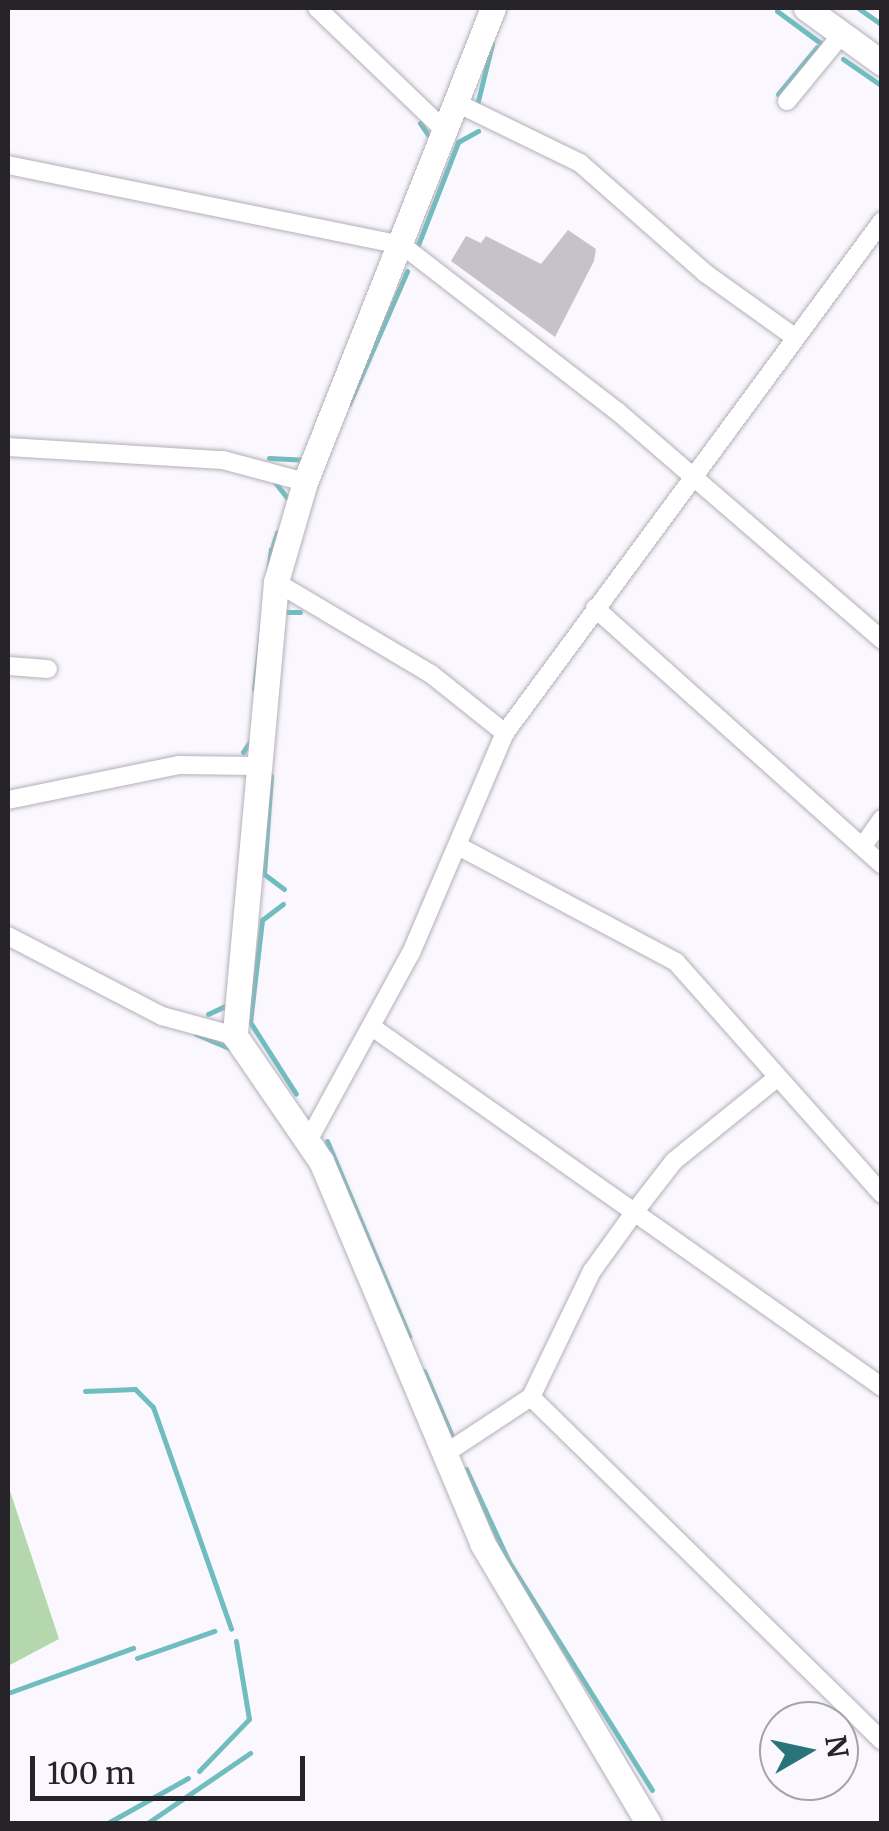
<!DOCTYPE html>
<style>
body{margin:0}
#map{position:relative;width:889px;height:1831px;overflow:hidden;background:#faf7ff;font-family:Merriweather,serif}
div>[style]{position:absolute}
.green>*{inset:0;background:#b4d7ad}
.stream>*{height:5px;margin:-2.5px;padding:0 2.5px;transform-origin:2.5px;border-radius:2.5px;background:#70bdbf}
.building>*{inset:0;background:#c6c2cb}
.roads{filter:drop-shadow(0 0 2px #b3afb8) drop-shadow(0 0 2px #b3afb8)}
.street>*{height:18px;margin:-9px;padding:0 9px;transform-origin:9px;border-radius:9px;background:#fff}
.secondary>*{height:25px;margin:-12.5px;padding:0 12.5px;transform-origin:12.5px;border-radius:12.5px;background:#fff}
span{translate:-50% -50%;white-space:nowrap;text-align:center;line-height:1.15;-webkit-text-stroke:10px #faf7ff;paint-order:stroke}
.frame{position:absolute;inset:0;border:10px solid #262428;pointer-events:none}
.north{position:absolute;left:759px;top:1701px;width:100px;height:100px;box-sizing:border-box;background:#faf7ff;border:2px solid #a5a3a9;border-radius:50%;rotate:81deg;font-size:28px;font-weight:700;line-height:40px;text-align:center;color:#262428}
.north::after{content:'';display:block;margin:auto;width:35px;height:45px;background:#2a7479;clip-path:polygon(50% 0,100% 100%,50% 72%,0 100%)}
.scale{position:absolute;left:30px;top:1756px;width:275px;height:45px;box-sizing:border-box;border:5px solid #262428;border-top:0;padding-left:12px;font-size:30px;line-height:35px;white-space:nowrap;color:#262428;-webkit-text-stroke:8px #faf7ff;paint-order:stroke}
</style>
<div id="map">
<div class="green">
<i style="clip-path:polygon(8px 1485px,59px 1639px,8px 1666px)"></i>
</div>
<div class="stream">
<i style="left:858px;top:8px;width:29px;rotate:35deg"></i>
<i style="left:777px;top:11px;width:61px;rotate:36.3deg"></i>
<i style="left:843px;top:59px;width:47px;rotate:34.7deg"></i>
<i style="left:778px;top:94px;width:61px;rotate:-50.3deg"></i>
<i style="left:477px;top:105px;width:63px;rotate:-76.2deg"></i>
<i style="left:420px;top:123px;width:21px;rotate:55deg"></i>
<i style="left:416px;top:250px;width:116px;rotate:-68.7deg"></i>
<i style="left:458px;top:142px;width:23px;rotate:-29deg"></i>
<i style="left:349px;top:404px;width:145px;rotate:-66.4deg"></i>
<i style="left:269px;top:458px;width:35px;rotate:3deg"></i>
<i style="left:274px;top:481px;width:23px;rotate:52deg"></i>
<i style="left:273px;top:545px;width:13px;rotate:-72deg"></i>
<i style="left:283px;top:612px;width:17px"></i>
<i style="left:254px;top:689px;width:141px;rotate:-83.1deg"></i>
<i style="left:243px;top:752px;width:14px;rotate:-56deg"></i>
<i style="left:271px;top:776px;width:98px;rotate:94.1deg"></i>
<i style="left:264px;top:874px;width:25px;rotate:37deg"></i>
<i style="left:283px;top:904px;width:26px;rotate:143deg"></i>
<i style="left:262px;top:920px;width:103px;rotate:96.7deg"></i>
<i style="left:250px;top:1022px;width:85px;rotate:57.4deg"></i>
<i style="left:208px;top:1014px;width:21px;rotate:-25deg"></i>
<i style="left:196px;top:1034px;width:39px;rotate:23deg"></i>
<i style="left:327px;top:1141px;width:212px;rotate:67.2deg"></i>
<i style="left:424px;top:1371px;width:69px;rotate:66.8deg"></i>
<i style="left:85px;top:1391px;width:50px;rotate:-2.3deg"></i>
<i style="left:135px;top:1389px;width:25px;rotate:45deg"></i>
<i style="left:153px;top:1407px;width:235px;rotate:70.6deg"></i>
<i style="left:466px;top:1469px;width:102px;rotate:65.2deg"></i>
<i style="left:509px;top:1562px;width:269px;rotate:57.9deg"></i>
<i style="left:137px;top:1658px;width:82px;rotate:-19.3deg"></i>
<i style="left:8px;top:1693px;width:133px;rotate:-19.8deg"></i>
<i style="left:199px;top:1771px;width:72px;rotate:-46.1deg"></i>
<i style="left:249px;top:1719px;width:79px;rotate:-99.5deg"></i>
<i style="left:106px;top:1824px;width:94px;rotate:-29.3deg"></i>
<i style="left:146px;top:1824px;width:126px;rotate:-34.3deg"></i>
</div>
<div class="building">
<i style="clip-path:polygon(568px 230px,596px 249px,594px 261px,555px 337px,451px 261px,466px 236px,481px 243px,486px 236px,541px 264px)"></i>
</div>
<div class="roads">
<div class="street">
<i style="left:317px;top:8px;width:175px;rotate:43.8deg"></i>
<i style="left:787px;top:101px;width:87px;rotate:-50.6deg"></i>
<i style="left:455px;top:102px;width:139px;rotate:26deg"></i>
<i style="left:580px;top:163px;width:167px;rotate:41.3deg"></i>
<i style="left:705px;top:273px;width:108px;rotate:35.6deg"></i>
<i style="left:8px;top:165px;width:402px;rotate:11.5deg"></i>
<i style="left:402px;top:245px;width:272px;rotate:37.7deg"></i>
<i style="left:617px;top:411px;width:350px;rotate:40.8deg"></i>
<i style="left:8px;top:447px;width:215px;rotate:3.5deg"></i>
<i style="left:223px;top:460px;width:85px;rotate:15deg"></i>
<i style="left:276px;top:582px;width:180px;rotate:30.7deg"></i>
<i style="left:431px;top:674px;width:95px;rotate:38.6deg"></i>
<i style="left:595px;top:608px;width:385px;rotate:41.8deg"></i>
<i style="left:8px;top:666px;width:40px;rotate:4.3deg"></i>
<i style="left:8px;top:800px;width:175px;rotate:-11.6deg"></i>
<i style="left:179px;top:765px;width:78px;rotate:0.7deg"></i>
<i style="left:863px;top:846px;width:33px;rotate:-55deg"></i>
<i style="left:460px;top:847px;width:245px;rotate:28deg"></i>
<i style="left:676px;top:962px;width:310px;rotate:48.4deg"></i>
<i style="left:8px;top:936px;width:174px;rotate:27.5deg"></i>
<i style="left:162px;top:1016px;width:76px;rotate:15.3deg"></i>
<i style="left:372px;top:1027px;width:624px;rotate:35.22deg"></i>
<i style="left:309px;top:1139px;width:212px;rotate:-61.3deg"></i>
<i style="left:411px;top:953px;width:239px;rotate:-66.9deg"></i>
<i style="left:505px;top:733px;width:636px;rotate:-53.63deg"></i>
<i style="left:531px;top:1397px;width:491px;rotate:44.4deg"></i>
<i style="left:443px;top:1455px;width:105px;rotate:-33.4deg"></i>
<i style="left:531px;top:1397px;width:140px;rotate:-64.2deg"></i>
<i style="left:592px;top:1271px;width:75px;rotate:-54.2deg"></i>
<i style="left:636px;top:1210px;width:62px;rotate:-52.2deg"></i>
<i style="left:674px;top:1161px;width:132px;rotate:-38.9deg"></i>
</div>
<div class="secondary">
<i style="left:493px;top:8px;width:510px;rotate:111.63deg"></i>
<i style="left:305px;top:482px;width:104px;rotate:106.2deg"></i>
<i style="left:276px;top:582px;width:456px;rotate:95.2deg"></i>
<i style="left:235px;top:1036px;width:152px;rotate:55.5deg"></i>
<i style="left:321px;top:1161px;width:415px;rotate:67.1deg"></i>
<i style="left:482px;top:1543px;width:327px;rotate:59.3deg"></i>
<i style="left:806px;top:8px;width:94px;rotate:35.9deg"></i>
</div>
</div>
<div class="frame"></div>
<div class="north">N</div>
<div class="scale">100 m</div>
</div>
